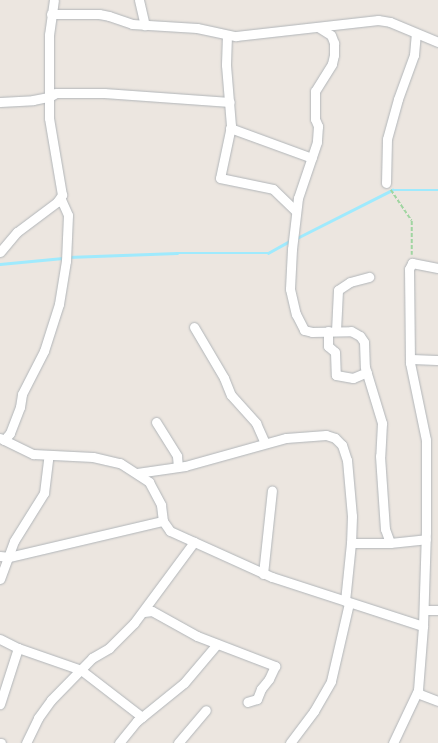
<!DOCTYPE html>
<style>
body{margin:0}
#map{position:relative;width:438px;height:743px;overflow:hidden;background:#ece6e0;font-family:Overpass,sans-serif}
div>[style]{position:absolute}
.stream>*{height:2.5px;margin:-1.25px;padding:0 1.25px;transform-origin:1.25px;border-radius:1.25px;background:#9feafd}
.path>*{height:1.5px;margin-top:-0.75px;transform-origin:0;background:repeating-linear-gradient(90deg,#a0d5a1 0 4px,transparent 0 6px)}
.roads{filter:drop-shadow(0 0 1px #b1b5b8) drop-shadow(0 0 1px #b1b5b8)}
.street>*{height:9px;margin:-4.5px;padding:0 4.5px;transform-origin:4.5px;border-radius:4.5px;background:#fff}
span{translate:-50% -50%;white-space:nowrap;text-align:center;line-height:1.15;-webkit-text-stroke:3.5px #fff;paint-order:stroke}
</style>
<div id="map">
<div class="stream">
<i style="left:295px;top:239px;width:109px;rotate:-26.8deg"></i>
<i style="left:392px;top:190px;width:46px"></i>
<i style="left:68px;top:257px;width:109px;rotate:-2.1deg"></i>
<i style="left:177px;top:253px;width:91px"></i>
<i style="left:268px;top:253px;width:25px;rotate:-29deg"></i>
<i style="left:0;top:264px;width:63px;rotate:-5.4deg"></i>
</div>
<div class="path">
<i style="left:391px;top:190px;width:37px;rotate:56deg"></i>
<i style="left:412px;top:221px;width:34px;rotate:90deg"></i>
</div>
<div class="roads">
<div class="street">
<i style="left:139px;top:0;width:26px;rotate:77deg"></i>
<i style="left:51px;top:14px;width:48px"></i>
<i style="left:99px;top:14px;width:10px;rotate:11deg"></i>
<i style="left:109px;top:16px;width:24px;rotate:19deg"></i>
<i style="left:132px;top:24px;width:65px;rotate:3.5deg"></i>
<i style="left:197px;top:28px;width:40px;rotate:12deg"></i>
<i style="left:236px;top:36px;width:143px;rotate:-6.4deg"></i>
<i style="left:378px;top:20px;width:12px;rotate:9deg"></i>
<i style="left:390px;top:22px;width:52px;rotate:22.6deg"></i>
<i style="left:318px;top:27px;width:15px;rotate:32deg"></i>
<i style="left:331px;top:35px;width:9px;rotate:69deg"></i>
<i style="left:334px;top:43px;width:12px;rotate:90deg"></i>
<i style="left:334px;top:55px;width:9px;rotate:103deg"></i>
<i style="left:332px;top:64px;width:32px;rotate:122deg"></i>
<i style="left:315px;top:91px;width:28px;rotate:90deg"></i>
<i style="left:315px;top:119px;width:8px;rotate:67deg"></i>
<i style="left:318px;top:126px;width:16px;rotate:94deg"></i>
<i style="left:317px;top:142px;width:59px;rotate:108.7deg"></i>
<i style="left:298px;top:198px;width:51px;rotate:96.7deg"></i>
<i style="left:292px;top:249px;width:40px;rotate:92.9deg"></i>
<i style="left:290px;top:289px;width:26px;rotate:77deg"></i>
<i style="left:296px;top:314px;width:18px;rotate:63deg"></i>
<i style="left:304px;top:330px;width:8px;rotate:14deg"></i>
<i style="left:312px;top:332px;width:39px;rotate:-1deg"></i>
<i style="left:351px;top:331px;width:10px;rotate:29deg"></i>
<i style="left:360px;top:336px;width:7px;rotate:56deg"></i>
<i style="left:364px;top:342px;width:25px;rotate:88deg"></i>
<i style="left:365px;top:367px;width:59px;rotate:73.1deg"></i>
<i style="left:382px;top:423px;width:33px;rotate:93deg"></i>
<i style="left:380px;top:456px;width:73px;rotate:86.1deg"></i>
<i style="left:385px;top:529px;width:15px;rotate:70deg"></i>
<i style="left:227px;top:35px;width:30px;rotate:92deg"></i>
<i style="left:226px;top:65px;width:61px;rotate:85.3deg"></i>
<i style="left:231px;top:126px;width:53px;rotate:101.9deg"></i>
<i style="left:220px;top:178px;width:54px;rotate:11.7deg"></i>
<i style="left:273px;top:189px;width:32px;rotate:44deg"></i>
<i style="left:0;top:102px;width:33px;rotate:-3deg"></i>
<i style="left:33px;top:100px;width:16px;rotate:-11deg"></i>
<i style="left:49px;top:97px;width:8px;rotate:-30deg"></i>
<i style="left:56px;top:93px;width:48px"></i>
<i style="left:104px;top:93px;width:126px;rotate:4.1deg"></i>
<i style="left:230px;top:128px;width:87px;rotate:20.1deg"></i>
<i style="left:386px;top:183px;width:44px;rotate:-88.7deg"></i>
<i style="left:387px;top:139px;width:41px;rotate:-74.6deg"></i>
<i style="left:398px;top:99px;width:47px;rotate:-70deg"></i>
<i style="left:414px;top:55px;width:21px;rotate:-85deg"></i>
<i style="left:0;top:252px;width:26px;rotate:-50deg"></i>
<i style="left:17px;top:232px;width:50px;rotate:-36.9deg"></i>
<i style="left:57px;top:202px;width:9px;rotate:-54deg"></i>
<i style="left:62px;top:195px;width:78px;rotate:-99.6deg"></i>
<i style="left:49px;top:118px;width:83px;rotate:-90deg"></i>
<i style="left:49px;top:35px;width:35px;rotate:-82deg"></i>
<i style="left:194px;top:327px;width:59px;rotate:59.5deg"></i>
<i style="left:224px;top:378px;width:18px;rotate:68deg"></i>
<i style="left:231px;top:395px;width:38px;rotate:48deg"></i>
<i style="left:256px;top:423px;width:22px;rotate:66deg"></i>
<i style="left:328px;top:331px;width:15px;rotate:90deg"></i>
<i style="left:328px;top:346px;width:9px;rotate:41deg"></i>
<i style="left:335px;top:352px;width:23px;rotate:88deg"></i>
<i style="left:336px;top:375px;width:17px;rotate:10deg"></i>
<i style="left:353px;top:378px;width:15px;rotate:-23deg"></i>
<i style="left:336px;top:331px;width:41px;rotate:-87.2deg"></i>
<i style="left:338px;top:290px;width:14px;rotate:-34deg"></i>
<i style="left:350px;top:282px;width:20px;rotate:-15deg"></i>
<i style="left:410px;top:359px;width:28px;rotate:2deg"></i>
<i style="left:156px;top:422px;width:40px;rotate:58deg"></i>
<i style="left:177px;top:456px;width:11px;rotate:85deg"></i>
<i style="left:0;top:438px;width:37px;rotate:26deg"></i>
<i style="left:33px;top:454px;width:60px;rotate:2.9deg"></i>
<i style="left:93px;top:457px;width:28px;rotate:13deg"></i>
<i style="left:120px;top:463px;width:35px;rotate:33deg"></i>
<i style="left:149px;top:482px;width:26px;rotate:62deg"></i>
<i style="left:161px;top:505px;width:16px;rotate:83deg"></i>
<i style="left:163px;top:521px;width:12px;rotate:55deg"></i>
<i style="left:170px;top:531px;width:112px;rotate:24.3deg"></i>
<i style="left:272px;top:577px;width:159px;rotate:18deg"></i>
<i style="left:4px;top:440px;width:9px;rotate:-49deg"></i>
<i style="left:10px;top:433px;width:28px;rotate:-69deg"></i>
<i style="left:20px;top:407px;width:13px;rotate:-81deg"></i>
<i style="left:22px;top:394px;width:48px;rotate:-62.9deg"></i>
<i style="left:44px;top:351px;width:49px;rotate:-72.3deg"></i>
<i style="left:59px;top:304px;width:44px;rotate:-80.8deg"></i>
<i style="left:66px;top:261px;width:46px;rotate:-87.5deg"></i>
<i style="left:68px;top:215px;width:17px;rotate:-114deg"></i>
<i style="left:137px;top:473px;width:49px;rotate:-8.3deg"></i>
<i style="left:185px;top:466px;width:105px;rotate:-15.5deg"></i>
<i style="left:286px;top:438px;width:40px;rotate:-4.3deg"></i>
<i style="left:326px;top:435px;width:9px;rotate:18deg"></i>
<i style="left:335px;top:438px;width:10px;rotate:45deg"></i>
<i style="left:342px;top:445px;width:16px;rotate:72deg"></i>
<i style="left:347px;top:460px;width:56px;rotate:84.9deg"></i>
<i style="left:352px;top:516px;width:27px;rotate:92deg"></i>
<i style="left:351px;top:543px;width:58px;rotate:95.9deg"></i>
<i style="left:351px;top:543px;width:39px"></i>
<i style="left:390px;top:543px;width:36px;rotate:-6deg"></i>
<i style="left:0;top:556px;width:9px;rotate:6deg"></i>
<i style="left:9px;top:557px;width:158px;rotate:-13.2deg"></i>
<i style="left:263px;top:574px;width:84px;rotate:-83.9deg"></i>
<i style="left:0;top:579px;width:40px;rotate:-69.8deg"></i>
<i style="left:14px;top:541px;width:57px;rotate:-58deg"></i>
<i style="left:44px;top:493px;width:38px;rotate:-83deg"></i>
<i style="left:424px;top:610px;width:14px"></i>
<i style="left:144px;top:612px;width:8px;rotate:-7deg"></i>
<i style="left:152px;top:611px;width:51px;rotate:29.1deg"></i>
<i style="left:197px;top:636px;width:84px;rotate:21deg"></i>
<i style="left:275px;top:666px;width:14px;rotate:115deg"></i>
<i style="left:269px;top:679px;width:13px;rotate:129deg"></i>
<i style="left:261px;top:689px;width:11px;rotate:112deg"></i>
<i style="left:257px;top:699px;width:10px;rotate:163deg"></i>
<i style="left:0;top:639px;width:20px;rotate:27deg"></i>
<i style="left:18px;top:648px;width:59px;rotate:107.8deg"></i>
<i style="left:18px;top:648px;width:67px;rotate:19.2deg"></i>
<i style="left:81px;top:670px;width:77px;rotate:37.6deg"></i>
<i style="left:417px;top:693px;width:22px;rotate:21deg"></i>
<i style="left:0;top:743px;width:1px"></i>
<i style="left:26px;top:743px;width:28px;rotate:-64deg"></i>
<i style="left:38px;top:718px;width:22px;rotate:-54deg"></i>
<i style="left:51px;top:700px;width:59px;rotate:-45.7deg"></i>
<i style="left:92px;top:658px;width:20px;rotate:-30deg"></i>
<i style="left:109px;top:648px;width:35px;rotate:-45deg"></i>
<i style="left:134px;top:623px;width:101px;rotate:-53.5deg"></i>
<i style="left:119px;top:743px;width:28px;rotate:-51deg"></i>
<i style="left:137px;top:721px;width:60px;rotate:-39deg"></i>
<i style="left:184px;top:683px;width:51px;rotate:-49.8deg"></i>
<i style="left:178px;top:743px;width:43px;rotate:-49.7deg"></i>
<i style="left:290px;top:743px;width:40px;rotate:-53deg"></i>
<i style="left:314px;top:711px;width:34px;rotate:-60deg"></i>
<i style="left:331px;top:681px;width:80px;rotate:-77deg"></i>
<i style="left:393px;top:743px;width:59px;rotate:-64.7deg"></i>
<i style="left:418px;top:690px;width:64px;rotate:-85.5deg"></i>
<i style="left:423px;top:626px;width:94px;rotate:-88.2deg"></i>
<i style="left:426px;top:532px;width:92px;rotate:-90deg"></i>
<i style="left:426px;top:440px;width:79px;rotate:-101.7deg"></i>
<i style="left:410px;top:363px;width:94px;rotate:-90.6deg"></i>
<i style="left:409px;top:269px;width:7px;rotate:-63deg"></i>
<i style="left:412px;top:263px;width:26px;rotate:11deg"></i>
</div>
</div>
</div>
